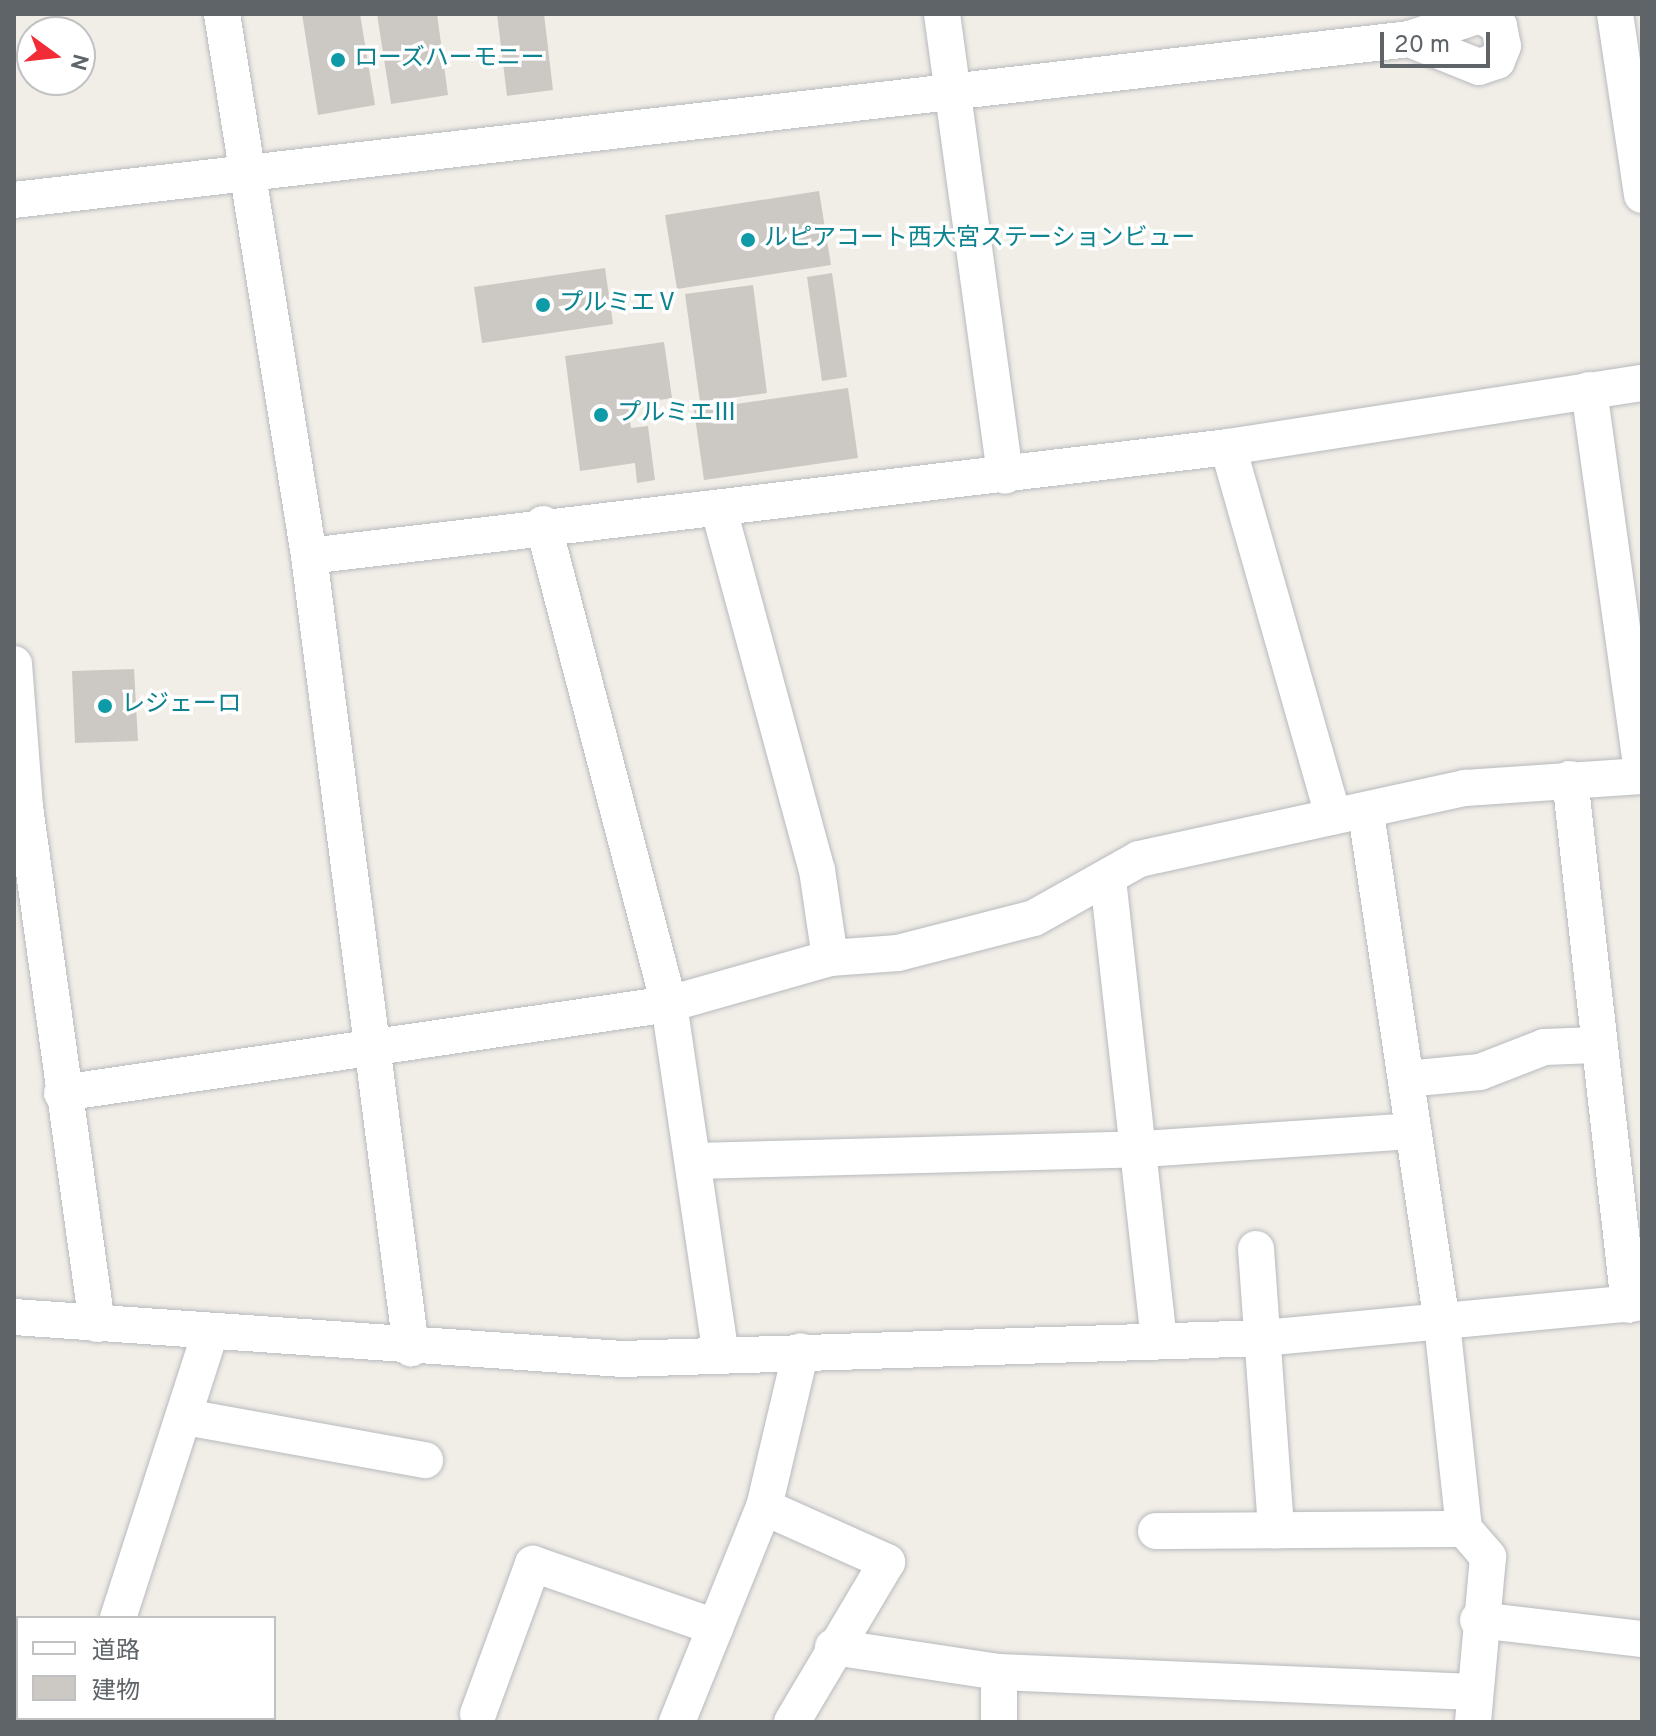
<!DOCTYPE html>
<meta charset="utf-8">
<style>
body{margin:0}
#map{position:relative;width:1656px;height:1736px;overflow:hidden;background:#f1ede7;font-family:Overpass,"Noto Sans JP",sans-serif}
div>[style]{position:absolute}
.building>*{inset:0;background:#ccc8c3}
.roads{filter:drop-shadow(0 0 2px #b7babe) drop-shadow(0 0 2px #b7babe)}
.street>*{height:36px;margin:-18px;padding:0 18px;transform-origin:18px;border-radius:18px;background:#fff}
.dots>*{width:22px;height:22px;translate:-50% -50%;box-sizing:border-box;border:4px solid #fff;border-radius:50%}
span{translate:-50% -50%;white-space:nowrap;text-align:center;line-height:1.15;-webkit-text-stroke:7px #fff;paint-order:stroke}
.culture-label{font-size:24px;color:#0d838f}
.left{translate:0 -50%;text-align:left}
.frame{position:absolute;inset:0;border:16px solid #5e6468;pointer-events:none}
.legend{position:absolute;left:16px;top:1616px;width:260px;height:104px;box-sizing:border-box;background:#fff;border:2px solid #bfc1c3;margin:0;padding:10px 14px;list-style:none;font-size:24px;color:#5e6468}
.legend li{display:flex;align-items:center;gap:16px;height:40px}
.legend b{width:40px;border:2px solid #bfc1c3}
.north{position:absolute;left:16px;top:16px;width:80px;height:80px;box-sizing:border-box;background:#fff;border:2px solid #bfc1c3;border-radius:50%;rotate:105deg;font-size:22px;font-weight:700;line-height:32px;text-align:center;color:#5e6468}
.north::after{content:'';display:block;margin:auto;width:28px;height:36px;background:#f22c37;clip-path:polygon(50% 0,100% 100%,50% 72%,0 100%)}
.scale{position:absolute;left:1380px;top:32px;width:110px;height:36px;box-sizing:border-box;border:4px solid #5e6468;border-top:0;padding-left:10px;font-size:24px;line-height:28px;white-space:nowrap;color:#5e6468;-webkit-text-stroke:6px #fff;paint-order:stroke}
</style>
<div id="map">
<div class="building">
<i style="clip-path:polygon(302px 14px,360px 14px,375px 105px,318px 115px)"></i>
<i style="clip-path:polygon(377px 14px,437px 14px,448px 95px,391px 104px)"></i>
<i style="clip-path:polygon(497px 14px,544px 14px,553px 90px,507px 96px)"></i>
<i style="clip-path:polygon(819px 191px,831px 265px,677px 289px,665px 215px)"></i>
<i style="clip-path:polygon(605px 268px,613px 324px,482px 343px,474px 287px)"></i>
<i style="clip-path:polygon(832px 273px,847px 377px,822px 381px,807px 277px)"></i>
<i style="clip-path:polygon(753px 285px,767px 393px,700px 402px,685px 294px)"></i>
<i style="clip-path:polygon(664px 342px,672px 398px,628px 405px,631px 428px,648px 426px,655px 480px,637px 483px,635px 463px,580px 471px,565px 356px)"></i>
<i style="clip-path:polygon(848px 388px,858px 458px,704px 480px,694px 410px)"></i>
<i style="clip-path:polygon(134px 669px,138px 741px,75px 743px,72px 671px)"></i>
</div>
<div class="roads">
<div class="street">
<i style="left:222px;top:14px;width:549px;rotate:80.88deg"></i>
<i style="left:309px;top:556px;width:799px;rotate:82.66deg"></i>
<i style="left:942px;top:14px;width:466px;rotate:82.2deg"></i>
<i style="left:1615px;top:14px;width:183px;rotate:81.5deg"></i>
<i style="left:14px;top:200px;width:1404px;rotate:-6.58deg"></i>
<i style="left:1409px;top:39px;width:75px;rotate:-18.7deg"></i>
<i style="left:1480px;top:15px;width:22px;rotate:30deg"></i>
<i style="left:1499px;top:26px;width:20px;rotate:79deg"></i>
<i style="left:1503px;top:46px;width:16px;rotate:112deg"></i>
<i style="left:1497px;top:61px;width:19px;rotate:162deg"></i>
<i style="left:1479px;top:67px;width:75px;rotate:-158.2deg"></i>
<i style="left:1589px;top:390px;width:388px;rotate:82.1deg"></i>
<i style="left:1228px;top:447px;width:384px;rotate:74.1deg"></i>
<i style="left:719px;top:510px;width:373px;rotate:74.8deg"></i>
<i style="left:817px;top:870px;width:89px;rotate:81.6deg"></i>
<i style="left:543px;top:524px;width:496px;rotate:75.3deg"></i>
<i style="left:669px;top:1004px;width:355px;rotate:81.6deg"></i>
<i style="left:309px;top:556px;width:925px;rotate:-6.76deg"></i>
<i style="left:1228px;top:447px;width:419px;rotate:-8.8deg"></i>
<i style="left:14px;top:664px;width:143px;rotate:85.6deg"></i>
<i style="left:25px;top:807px;width:522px;rotate:82.07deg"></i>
<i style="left:1570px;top:779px;width:529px;rotate:83.6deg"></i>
<i style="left:1366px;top:813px;width:516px;rotate:81.52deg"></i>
<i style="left:1442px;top:1323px;width:207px;rotate:83.9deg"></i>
<i style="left:1464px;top:1529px;width:37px;rotate:49deg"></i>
<i style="left:1488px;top:1557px;width:166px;rotate:95.2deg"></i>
<i style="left:1108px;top:879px;width:465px;rotate:83.7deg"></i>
<i style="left:1406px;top:1079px;width:74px;rotate:-5.4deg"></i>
<i style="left:1480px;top:1072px;width:69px;rotate:-21.3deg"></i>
<i style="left:1544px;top:1047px;width:52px;rotate:-2.2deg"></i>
<i style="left:62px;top:1093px;width:613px;rotate:-8.34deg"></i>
<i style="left:669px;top:1004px;width:167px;rotate:-15.9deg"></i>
<i style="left:830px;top:958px;width:68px;rotate:-4.2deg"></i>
<i style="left:898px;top:953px;width:140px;rotate:-14.4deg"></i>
<i style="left:1034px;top:918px;width:120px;rotate:-29.3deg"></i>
<i style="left:1139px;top:859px;width:334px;rotate:-12.3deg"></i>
<i style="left:1465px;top:788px;width:177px;rotate:-3.9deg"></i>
<i style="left:694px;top:1161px;width:448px;rotate:-1.5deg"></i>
<i style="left:1142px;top:1149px;width:271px;rotate:-3.8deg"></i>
<i style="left:1256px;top:1249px;width:282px;rotate:85.9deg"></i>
<i style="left:14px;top:1317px;width:609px;rotate:3.95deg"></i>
<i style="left:622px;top:1359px;width:642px;rotate:-1.87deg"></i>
<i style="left:1264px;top:1338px;width:380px;rotate:-5.4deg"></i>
<i style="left:185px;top:1417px;width:244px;rotate:10.2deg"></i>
<i style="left:764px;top:1507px;width:135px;rotate:24.1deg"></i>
<i style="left:887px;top:1562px;width:186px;rotate:120.7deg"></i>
<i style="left:1156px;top:1531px;width:308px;rotate:-0.4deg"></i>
<i style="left:118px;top:1618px;width:299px;rotate:-72.1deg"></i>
<i style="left:1478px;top:1620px;width:165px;rotate:6.6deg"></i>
<i style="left:833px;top:1647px;width:168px;rotate:8.6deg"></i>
<i style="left:999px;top:1672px;width:475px;rotate:2.4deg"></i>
<i style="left:999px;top:1672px;width:50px;rotate:90deg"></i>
<i style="left:478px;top:1714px;width:160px;rotate:-69.9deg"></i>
<i style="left:533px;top:1564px;width:193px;rotate:19.1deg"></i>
<i style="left:80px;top:1722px;width:4px;rotate:-63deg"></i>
<i style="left:677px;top:1722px;width:232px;rotate:-68deg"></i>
<i style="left:764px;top:1507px;width:160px;rotate:-76.7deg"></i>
</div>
</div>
<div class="dots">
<i style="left:338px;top:60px;background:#0f9aa8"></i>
<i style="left:748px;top:240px;background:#0f9aa8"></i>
<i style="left:543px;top:305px;background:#0f9aa8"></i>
<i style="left:601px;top:415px;background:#0f9aa8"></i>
<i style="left:105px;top:706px;background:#0f9aa8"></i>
</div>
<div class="culture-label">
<span class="left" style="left:354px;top:60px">ローズハーモニー</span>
<span class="left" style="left:764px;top:240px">ルピアコート西大宮ステーションビュー</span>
<span class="left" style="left:559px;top:305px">プルミエⅤ</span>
<span class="left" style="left:617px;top:415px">プルミエⅢ</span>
<span class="left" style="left:121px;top:706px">レジェーロ</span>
</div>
<div class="frame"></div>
<ul class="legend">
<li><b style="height:10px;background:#fff"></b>道路</li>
<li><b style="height:22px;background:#ccc8c3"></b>建物</li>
</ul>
<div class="north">N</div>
<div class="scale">20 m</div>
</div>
